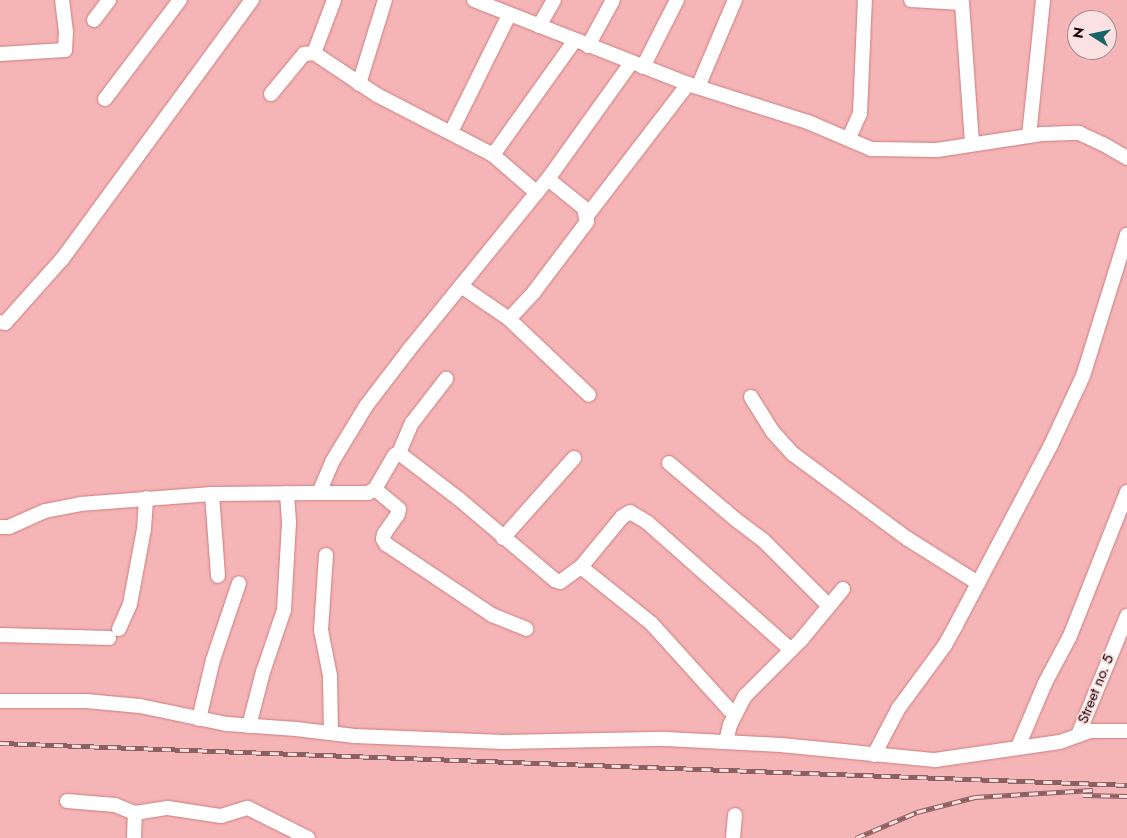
<!DOCTYPE html>
<style>
body{margin:0}
#map{position:relative;width:1127px;height:838px;overflow:hidden;background:#f5b4b5;font-family:Jost,sans-serif}
div>[style]{position:absolute}
.roads{filter:drop-shadow(0 0 1px #cc7f82) drop-shadow(0 0 1px #cc7f82)}
.minor>*{height:14px;margin:-7px;padding:0 7px;transform-origin:7px;border-radius:7px;background:#fff}
.rail>*{height:5px;margin-top:-2.5px;transform-origin:0;background:repeating-linear-gradient(90deg,#fbe1e1 0 9px,#8c5f60 0 18px);box-sizing:border-box;border-block:1px solid #8c5f60}
span{translate:-50% -50%;white-space:nowrap;text-align:center;line-height:1.15;-webkit-text-stroke:4px #fbe1e1;paint-order:stroke}
.street-label{font-size:15px;color:#1c0305}
.north{position:absolute;left:1067px;top:10px;width:50px;height:50px;box-sizing:border-box;background:#fbe1e1;border:1px solid #a28889;border-radius:50%;rotate:280deg;font-size:14px;font-weight:700;line-height:20px;text-align:center;color:#1c0305}
.north::after{content:'';display:block;margin:auto;width:18px;height:22px;background:#176567;clip-path:polygon(50% 0,100% 100%,50% 72%,0 100%)}
</style>
<div id="map">
<div class="roads">
<div class="minor">
<i style="left:474px;top:0;width:230px;rotate:21.4deg"></i>
<i style="left:688px;top:84px;width:126px;rotate:17.6deg"></i>
<i style="left:808px;top:122px;width:69px;rotate:23.2deg"></i>
<i style="left:871px;top:149px;width:66px;rotate:0.9deg"></i>
<i style="left:937px;top:150px;width:106px;rotate:-8.7deg"></i>
<i style="left:1042px;top:134px;width:37px;rotate:-2deg"></i>
<i style="left:1079px;top:133px;width:26px;rotate:25deg"></i>
<i style="left:1103px;top:144px;width:28px;rotate:30deg"></i>
<i style="left:911px;top:0;width:51px;rotate:3.4deg"></i>
<i style="left:962px;top:3px;width:141px;rotate:85.9deg"></i>
<i style="left:94px;top:20px;width:25px;rotate:-53deg"></i>
<i style="left:539px;top:26px;width:30px;rotate:-60deg"></i>
<i style="left:588px;top:46px;width:52px;rotate:-61.5deg"></i>
<i style="left:314px;top:53px;width:57px;rotate:-69.3deg"></i>
<i style="left:0;top:54px;width:65px;rotate:-3.5deg"></i>
<i style="left:65px;top:50px;width:18px;rotate:-87deg"></i>
<i style="left:66px;top:32px;width:32px;rotate:-97deg"></i>
<i style="left:643px;top:67px;width:75px;rotate:-63.1deg"></i>
<i style="left:359px;top:84px;width:88px;rotate:-72.8deg"></i>
<i style="left:698px;top:87px;width:95px;rotate:-67deg"></i>
<i style="left:271px;top:94px;width:52px;rotate:-50.5deg"></i>
<i style="left:304px;top:54px;width:10px;rotate:-6deg"></i>
<i style="left:314px;top:53px;width:76px;rotate:33.7deg"></i>
<i style="left:377px;top:95px;width:131px;rotate:27.3deg"></i>
<i style="left:493px;top:155px;width:58px;rotate:40.8deg"></i>
<i style="left:105px;top:99px;width:124px;rotate:-52.9deg"></i>
<i style="left:451px;top:132px;width:131px;rotate:-63.6deg"></i>
<i style="left:1029px;top:136px;width:137px;rotate:-84.1deg"></i>
<i style="left:849px;top:138px;width:27px;rotate:-66deg"></i>
<i style="left:860px;top:113px;width:113px;rotate:-87.5deg"></i>
<i style="left:493px;top:155px;width:141px;rotate:-54.5deg"></i>
<i style="left:586px;top:217px;width:168px;rotate:-52.5deg"></i>
<i style="left:461px;top:286px;width:58px;rotate:34.5deg"></i>
<i style="left:509px;top:319px;width:37px;rotate:-47deg"></i>
<i style="left:534px;top:292px;width:88px;rotate:-52.9deg"></i>
<i style="left:587px;top:222px;width:14px;rotate:-102deg"></i>
<i style="left:584px;top:208px;width:46px;rotate:-141.1deg"></i>
<i style="left:509px;top:319px;width:110px;rotate:43.5deg"></i>
<i style="left:0;top:322px;width:5px;rotate:11deg"></i>
<i style="left:5px;top:323px;width:87px;rotate:-48.3deg"></i>
<i style="left:63px;top:258px;width:320px;rotate:-53.8deg"></i>
<i style="left:751px;top:397px;width:40px;rotate:58deg"></i>
<i style="left:772px;top:431px;width:31px;rotate:48deg"></i>
<i style="left:793px;top:454px;width:143px;rotate:36.5deg"></i>
<i style="left:908px;top:539px;width:83px;rotate:32.2deg"></i>
<i style="left:399px;top:453px;width:33px;rotate:-67deg"></i>
<i style="left:412px;top:423px;width:56px;rotate:-52.3deg"></i>
<i style="left:669px;top:463px;width:87px;rotate:40.3deg"></i>
<i style="left:735px;top:519px;width:35px;rotate:37deg"></i>
<i style="left:763px;top:540px;width:93px;rotate:45deg"></i>
<i style="left:375px;top:489px;width:31px;rotate:40deg"></i>
<i style="left:399px;top:509px;width:5px;rotate:101deg"></i>
<i style="left:398px;top:514px;width:24px;rotate:125deg"></i>
<i style="left:384px;top:534px;width:5px;rotate:101deg"></i>
<i style="left:383px;top:539px;width:6px;rotate:59deg"></i>
<i style="left:386px;top:544px;width:128px;rotate:33.8deg"></i>
<i style="left:492px;top:615px;width:37px;rotate:22deg"></i>
<i style="left:319px;top:493px;width:49px"></i>
<i style="left:368px;top:493px;width:8px;rotate:-30deg"></i>
<i style="left:375px;top:489px;width:39px;rotate:-60deg"></i>
<i style="left:395px;top:455px;width:4px;rotate:-27deg"></i>
<i style="left:399px;top:453px;width:76px;rotate:37.5deg"></i>
<i style="left:459px;top:499px;width:126px;rotate:40.2deg"></i>
<i style="left:555px;top:580px;width:5px;rotate:22deg"></i>
<i style="left:560px;top:582px;width:26px;rotate:-36deg"></i>
<i style="left:581px;top:567px;width:65px;rotate:-50.6deg"></i>
<i style="left:622px;top:517px;width:9px;rotate:-32deg"></i>
<i style="left:630px;top:512px;width:21px;rotate:31deg"></i>
<i style="left:648px;top:523px;width:191px;rotate:41.6deg"></i>
<i style="left:212px;top:494px;width:82px;rotate:85.8deg"></i>
<i style="left:0;top:527px;width:9px"></i>
<i style="left:9px;top:527px;width:39px;rotate:-24deg"></i>
<i style="left:45px;top:511px;width:36px;rotate:-11deg"></i>
<i style="left:80px;top:504px;width:132px;rotate:-4.3deg"></i>
<i style="left:212px;top:494px;width:107px;rotate:-0.5deg"></i>
<i style="left:319px;top:493px;width:34px;rotate:-67deg"></i>
<i style="left:332px;top:462px;width:66px;rotate:-58.7deg"></i>
<i style="left:366px;top:406px;width:69px;rotate:-52.6deg"></i>
<i style="left:408px;top:351px;width:222px;rotate:-50.9deg"></i>
<i style="left:548px;top:179px;width:143px;rotate:-54.4deg"></i>
<i style="left:503px;top:538px;width:107px;rotate:-48.4deg"></i>
<i style="left:326px;top:555px;width:75px;rotate:93.8deg"></i>
<i style="left:321px;top:630px;width:47px;rotate:78.9deg"></i>
<i style="left:330px;top:676px;width:57px;rotate:89deg"></i>
<i style="left:581px;top:567px;width:90px;rotate:38.7deg"></i>
<i style="left:651px;top:623px;width:124px;rotate:47.9deg"></i>
<i style="left:119px;top:629px;width:27px;rotate:-66deg"></i>
<i style="left:130px;top:604px;width:76px;rotate:-79.4deg"></i>
<i style="left:144px;top:529px;width:31px;rotate:-86deg"></i>
<i style="left:0;top:635px;width:109px;rotate:1.6deg"></i>
<i style="left:0;top:701px;width:86px"></i>
<i style="left:86px;top:701px;width:54px;rotate:5.3deg"></i>
<i style="left:140px;top:706px;width:89px;rotate:11.7deg"></i>
<i style="left:227px;top:724px;width:69px;rotate:4.1deg"></i>
<i style="left:296px;top:729px;width:59px;rotate:6.8deg"></i>
<i style="left:355px;top:736px;width:148px;rotate:2.3deg"></i>
<i style="left:503px;top:742px;width:163px;rotate:-1.1deg"></i>
<i style="left:666px;top:739px;width:115px;rotate:3deg"></i>
<i style="left:781px;top:745px;width:155px;rotate:5.6deg"></i>
<i style="left:935px;top:760px;width:126px;rotate:-8.2deg"></i>
<i style="left:1060px;top:742px;width:33px;rotate:-20deg"></i>
<i style="left:1091px;top:731px;width:36px"></i>
<i style="left:199px;top:719px;width:61px;rotate:-76.7deg"></i>
<i style="left:213px;top:660px;width:81px;rotate:-71.3deg"></i>
<i style="left:249px;top:726px;width:56px;rotate:-75.5deg"></i>
<i style="left:263px;top:672px;width:65px;rotate:-71.3deg"></i>
<i style="left:284px;top:610px;width:88px;rotate:-86.7deg"></i>
<i style="left:289px;top:522px;width:29px;rotate:-94deg"></i>
<i style="left:1078px;top:735px;width:129px;rotate:-67.6deg"></i>
<i style="left:726px;top:742px;width:17px;rotate:-77deg"></i>
<i style="left:730px;top:725px;width:33px;rotate:-63deg"></i>
<i style="left:745px;top:696px;width:79px;rotate:-45deg"></i>
<i style="left:801px;top:640px;width:66px;rotate:-50.5deg"></i>
<i style="left:1018px;top:747px;width:69px;rotate:-67.1deg"></i>
<i style="left:1045px;top:683px;width:53px;rotate:-62deg"></i>
<i style="left:1070px;top:636px;width:155px;rotate:-68.4deg"></i>
<i style="left:874px;top:755px;width:52px;rotate:-62.4deg"></i>
<i style="left:898px;top:709px;width:79px;rotate:-53.7deg"></i>
<i style="left:945px;top:645px;width:23px;rotate:-61deg"></i>
<i style="left:956px;top:625px;width:201px;rotate:-62.2deg"></i>
<i style="left:1050px;top:447px;width:78px;rotate:-65.1deg"></i>
<i style="left:1083px;top:376px;width:148px;rotate:-72.7deg"></i>
<i style="left:67px;top:801px;width:48px;rotate:4.8deg"></i>
<i style="left:115px;top:805px;width:22px;rotate:22deg"></i>
<i style="left:135px;top:813px;width:33px;rotate:-9deg"></i>
<i style="left:168px;top:808px;width:54px;rotate:8.6deg"></i>
<i style="left:221px;top:816px;width:28px;rotate:-17deg"></i>
<i style="left:248px;top:808px;width:67px;rotate:26.6deg"></i>
<i style="left:134px;top:838px;width:25px;rotate:-88deg"></i>
<i style="left:733px;top:838px;width:23px;rotate:-85deg"></i>
</div>
</div>
<div class="rail">
<i style="left:0;top:743px;width:1128px;rotate:2.13deg"></i>
<i style="left:1083px;top:795px;width:44px;rotate:1.3deg"></i>
<i style="left:856px;top:838px;width:66px;rotate:-23.1deg"></i>
<i style="left:917px;top:812px;width:60px;rotate:-14.5deg"></i>
<i style="left:975px;top:797px;width:118px;rotate:-3.4deg"></i>
</div>
<div class="street-label">
<span style="left:1096px;top:689px;rotate:-68deg">Street no. 5</span>
</div>
<div class="north">N</div>
</div>
